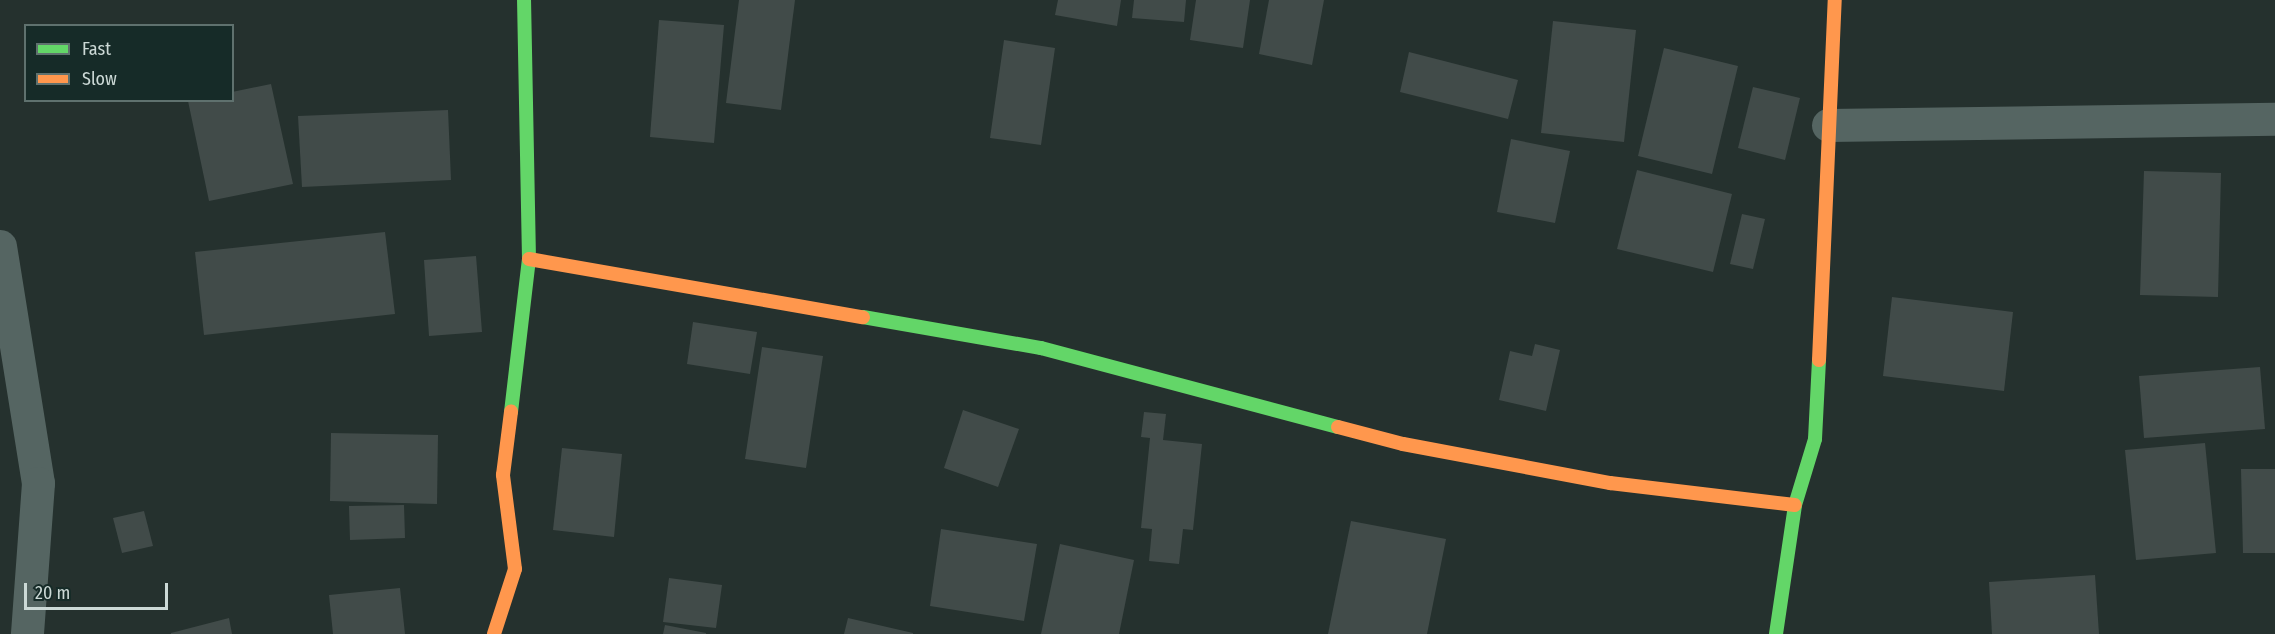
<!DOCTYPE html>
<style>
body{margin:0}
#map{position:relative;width:2275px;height:634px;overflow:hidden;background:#25312e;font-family:"Fira Sans Condensed",sans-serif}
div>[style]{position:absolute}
.building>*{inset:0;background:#414b49}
.street>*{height:33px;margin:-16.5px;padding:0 16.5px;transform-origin:16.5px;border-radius:16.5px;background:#556562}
.fast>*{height:14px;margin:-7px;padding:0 7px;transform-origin:7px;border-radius:7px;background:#63d668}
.slow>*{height:14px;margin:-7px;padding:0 7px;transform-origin:7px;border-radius:7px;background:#ff974d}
span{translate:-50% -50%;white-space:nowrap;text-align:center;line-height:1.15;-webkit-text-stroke:4.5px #162b28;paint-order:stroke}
.legend{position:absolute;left:24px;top:24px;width:210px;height:78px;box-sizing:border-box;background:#162b28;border:2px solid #5f716e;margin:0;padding:8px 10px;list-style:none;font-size:18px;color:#ccd9d6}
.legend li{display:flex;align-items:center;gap:12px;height:30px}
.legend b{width:30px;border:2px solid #5f716e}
.scale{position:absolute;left:24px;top:583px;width:144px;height:27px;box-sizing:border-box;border:3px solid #ccd9d6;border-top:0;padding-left:8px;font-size:18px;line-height:21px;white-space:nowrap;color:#ccd9d6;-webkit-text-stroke:4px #162b28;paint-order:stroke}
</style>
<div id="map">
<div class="building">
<i style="clip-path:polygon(739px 0,795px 0,781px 110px,726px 103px)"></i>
<i style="clip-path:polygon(1058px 0,1121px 0,1117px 26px,1055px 15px)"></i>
<i style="clip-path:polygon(1134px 0,1186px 0,1184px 22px,1132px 18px)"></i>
<i style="clip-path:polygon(1196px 0,1250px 0,1243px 48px,1190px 40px)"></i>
<i style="clip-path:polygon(1269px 0,1324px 0,1312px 65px,1259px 54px)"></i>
<i style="clip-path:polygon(659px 20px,724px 25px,714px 143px,650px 137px)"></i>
<i style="clip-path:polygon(1553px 21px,1636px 30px,1624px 142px,1541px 133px)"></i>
<i style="clip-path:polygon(1004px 40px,1055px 48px,1041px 145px,990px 138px)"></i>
<i style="clip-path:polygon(1664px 48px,1738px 66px,1712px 174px,1638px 156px)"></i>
<i style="clip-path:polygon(1409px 52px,1518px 80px,1508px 119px,1400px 92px)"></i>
<i style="clip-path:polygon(271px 84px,293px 184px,209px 201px,188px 101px,232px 100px,232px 92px)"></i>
<i style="clip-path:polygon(1753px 87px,1800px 98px,1785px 160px,1738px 148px)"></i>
<i style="clip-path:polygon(448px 110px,451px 180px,302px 187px,298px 116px)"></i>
<i style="clip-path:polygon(1511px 139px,1570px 151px,1555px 223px,1497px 212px)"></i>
<i style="clip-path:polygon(1637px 170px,1732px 194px,1713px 272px,1617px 249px)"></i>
<i style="clip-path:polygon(2144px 171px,2221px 173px,2218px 297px,2140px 295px)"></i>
<i style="clip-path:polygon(1742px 214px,1765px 219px,1753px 269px,1730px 264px)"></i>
<i style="clip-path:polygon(385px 232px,395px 314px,204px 335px,195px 252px)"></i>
<i style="clip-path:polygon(476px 256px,482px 332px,429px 336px,424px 260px)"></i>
<i style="clip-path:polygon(1892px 297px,2013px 312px,2004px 391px,1883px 376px)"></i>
<i style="clip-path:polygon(693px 322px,757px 332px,750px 374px,687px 364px)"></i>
<i style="clip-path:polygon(1535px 344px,1560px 350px,1546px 411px,1499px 400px,1510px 351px,1532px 356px)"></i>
<i style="clip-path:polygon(762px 347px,823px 356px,806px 468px,745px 459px)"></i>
<i style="clip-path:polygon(2260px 367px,2265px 429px,2144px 438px,2139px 376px)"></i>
<i style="clip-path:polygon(963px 410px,1019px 429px,998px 487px,944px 468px)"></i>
<i style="clip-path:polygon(1144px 412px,1166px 414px,1163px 440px,1202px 444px,1193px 530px,1183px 529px,1179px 564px,1149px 561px,1152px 529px,1141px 528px,1150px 438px,1141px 437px)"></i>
<i style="clip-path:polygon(331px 433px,438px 435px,437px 504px,330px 501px)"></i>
<i style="clip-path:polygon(2205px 443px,2216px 553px,2136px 560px,2125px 450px)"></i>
<i style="clip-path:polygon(562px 448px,622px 454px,614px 537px,553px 530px)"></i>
<i style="clip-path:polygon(2241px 469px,2275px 469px,2275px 553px,2243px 553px)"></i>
<i style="clip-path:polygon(404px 505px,405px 538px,350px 540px,349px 506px)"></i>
<i style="clip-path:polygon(144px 511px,153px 546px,122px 553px,113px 518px)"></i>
<i style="clip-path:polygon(1351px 521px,1446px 539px,1427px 634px,1328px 634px)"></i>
<i style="clip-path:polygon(941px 529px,1037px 544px,1024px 621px,930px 606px)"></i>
<i style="clip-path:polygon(1060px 544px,1134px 560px,1119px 634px,1041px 634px)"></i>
<i style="clip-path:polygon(2095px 575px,2099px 634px,1992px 634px,1989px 582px)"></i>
<i style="clip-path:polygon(669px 578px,722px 585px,716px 628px,663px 622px)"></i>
<i style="clip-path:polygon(400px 588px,405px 634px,333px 634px,329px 595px)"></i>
<i style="clip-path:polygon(229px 618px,232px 634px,171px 634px,171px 633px)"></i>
<i style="clip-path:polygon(848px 618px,913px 633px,913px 634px,844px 634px)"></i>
<i style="clip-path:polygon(665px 625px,706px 633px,706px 634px,663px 634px)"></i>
</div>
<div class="street">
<i style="left:1828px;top:125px;width:447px;rotate:-0.8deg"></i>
<i style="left:0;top:246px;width:240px;rotate:80.9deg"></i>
<i style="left:38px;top:483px;width:151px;rotate:94.2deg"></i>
</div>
<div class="fast">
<i style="left:863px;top:317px;width:181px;rotate:9.9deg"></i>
<i style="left:1041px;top:348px;width:307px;rotate:14.9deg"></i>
<i style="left:511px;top:412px;width:154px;rotate:-83.3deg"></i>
<i style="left:529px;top:259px;width:259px;rotate:-91.1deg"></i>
<i style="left:1776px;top:634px;width:130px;rotate:-81.6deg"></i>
<i style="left:1795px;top:505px;width:69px;rotate:-73.1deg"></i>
<i style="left:1815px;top:439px;width:79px;rotate:-87.1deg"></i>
</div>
<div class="slow">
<i style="left:529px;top:259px;width:339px;rotate:9.9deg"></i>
<i style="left:1819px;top:360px;width:360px;rotate:-87.5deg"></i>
<i style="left:1338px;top:427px;width:67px;rotate:14.7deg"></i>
<i style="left:1403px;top:444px;width:211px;rotate:10.7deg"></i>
<i style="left:1610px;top:483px;width:186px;rotate:6.8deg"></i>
<i style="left:494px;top:634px;width:68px;rotate:-72.1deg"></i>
<i style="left:515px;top:569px;width:95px;rotate:-97.3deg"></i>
<i style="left:503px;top:475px;width:64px;rotate:-82.8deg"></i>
</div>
<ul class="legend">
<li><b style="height:8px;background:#63d668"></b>Fast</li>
<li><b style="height:8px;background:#ff974d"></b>Slow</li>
</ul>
<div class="scale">20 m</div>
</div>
